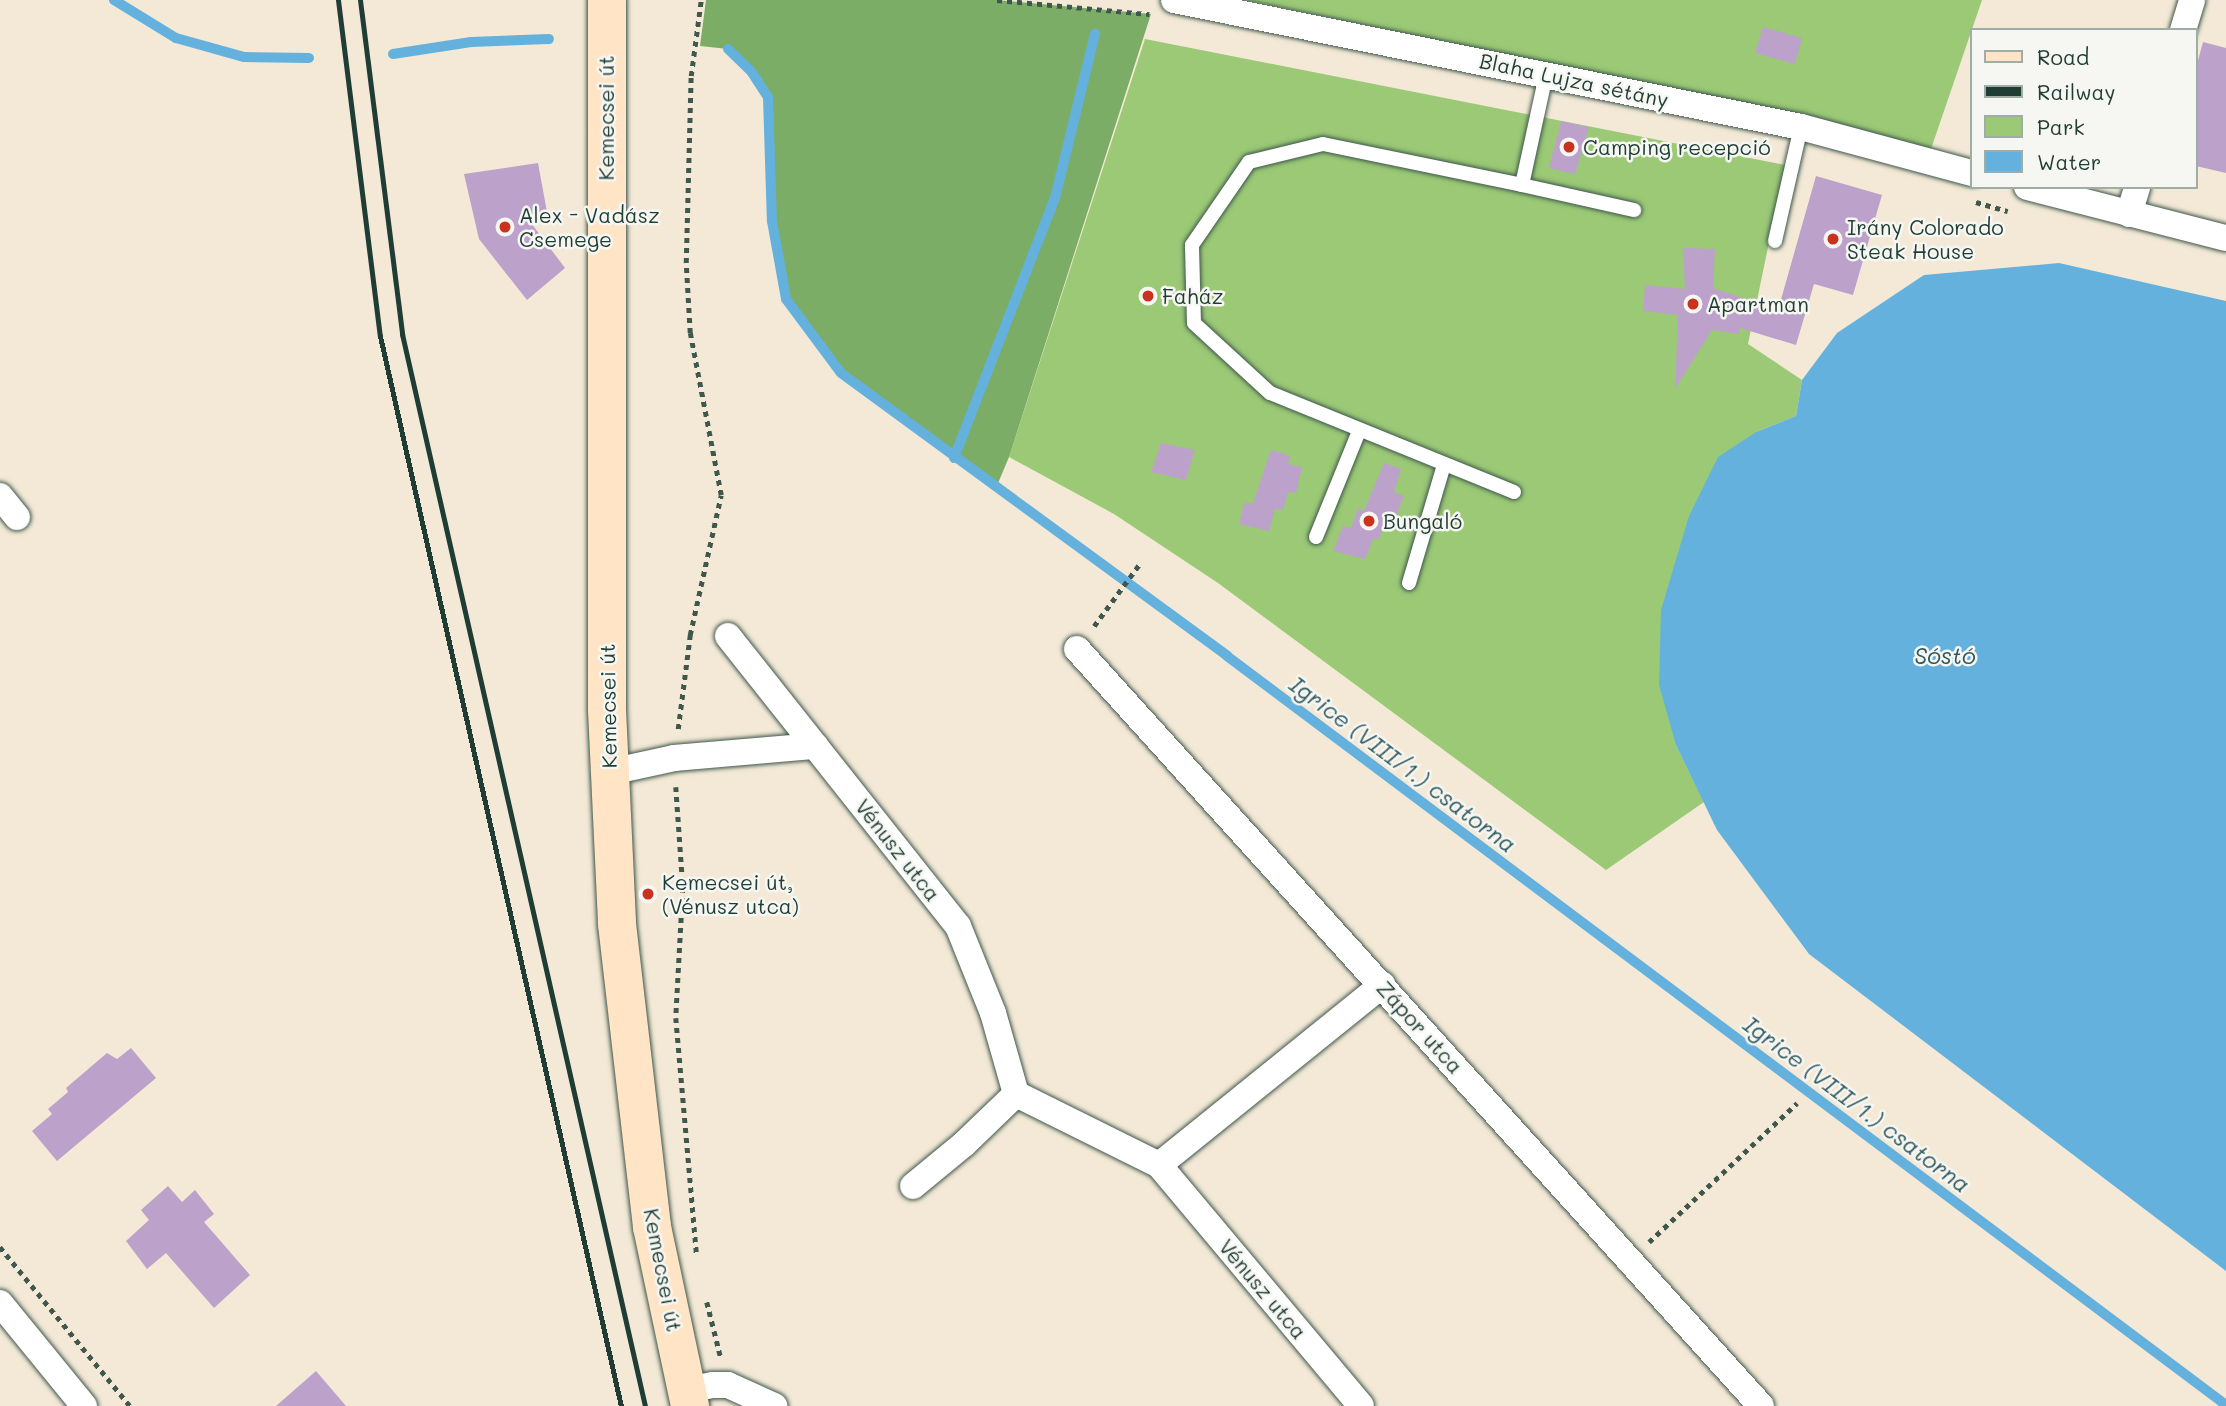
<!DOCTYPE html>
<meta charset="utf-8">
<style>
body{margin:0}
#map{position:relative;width:2226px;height:1406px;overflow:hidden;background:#f3e9d6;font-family:Mali,sans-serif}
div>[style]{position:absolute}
.green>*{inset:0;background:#9bc976}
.forest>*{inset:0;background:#7cad67}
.water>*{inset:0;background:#65b1de}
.stream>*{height:10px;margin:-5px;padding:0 5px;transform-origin:5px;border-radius:5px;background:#65b1de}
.building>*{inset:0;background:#bca1cb}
.path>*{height:4.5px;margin-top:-2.25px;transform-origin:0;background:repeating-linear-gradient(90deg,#3f574c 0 5px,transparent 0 10px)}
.roads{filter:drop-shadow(0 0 2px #3f574c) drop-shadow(0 0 2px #3f574c)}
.lane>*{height:14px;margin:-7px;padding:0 7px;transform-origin:7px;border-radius:7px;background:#fff}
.street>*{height:26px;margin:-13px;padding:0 13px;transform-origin:13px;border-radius:13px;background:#fff}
.secondary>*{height:38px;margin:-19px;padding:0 19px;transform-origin:19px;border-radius:19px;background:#ffe4c6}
.rail>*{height:5px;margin:-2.5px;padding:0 2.5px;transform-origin:2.5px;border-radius:2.5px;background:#1f3d34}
.dots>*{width:19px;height:19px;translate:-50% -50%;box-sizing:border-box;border:4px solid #f6f6f2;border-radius:50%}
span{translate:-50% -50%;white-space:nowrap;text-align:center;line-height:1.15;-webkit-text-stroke:5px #f6f6f2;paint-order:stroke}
.street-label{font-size:21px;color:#1f3d34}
.poi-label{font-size:21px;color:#1f3d34}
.left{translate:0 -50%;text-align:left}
.water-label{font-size:23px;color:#305a5e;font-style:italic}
.legend{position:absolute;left:1970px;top:28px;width:228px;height:161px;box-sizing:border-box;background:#f6f6f2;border:2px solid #a0aca6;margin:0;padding:9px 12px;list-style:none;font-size:21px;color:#1f3d34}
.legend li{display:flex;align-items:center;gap:14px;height:35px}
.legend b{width:35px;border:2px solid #a0aca6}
</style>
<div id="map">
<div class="green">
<i style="clip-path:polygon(1245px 0,1982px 0,1931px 149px,1800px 115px)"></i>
<i style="clip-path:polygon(1145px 39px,1785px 165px,1748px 344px,1802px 380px,1796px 416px,1756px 432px,1676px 745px,1704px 802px,1606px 870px,1218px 583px,1114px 514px,1009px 457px)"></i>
</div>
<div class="forest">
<i style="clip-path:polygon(706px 0,997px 0,1151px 14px,1009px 457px,996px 488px,841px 373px,786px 299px,772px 221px,768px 97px,751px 71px,728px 49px,700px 46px)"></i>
</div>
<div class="water">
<i style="clip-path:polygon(2059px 263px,2226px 301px,2226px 1271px,1809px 954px,1717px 830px,1676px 745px,1659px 685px,1661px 610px,1689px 516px,1718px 457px,1756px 432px,1796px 416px,1802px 380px,1837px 333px,1924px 275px)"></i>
</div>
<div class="stream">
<i style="left:114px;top:0;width:73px;rotate:31.5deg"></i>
<i style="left:176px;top:38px;width:71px;rotate:15.6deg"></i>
<i style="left:244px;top:57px;width:65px;rotate:0.9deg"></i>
<i style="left:728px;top:49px;width:32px;rotate:44deg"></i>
<i style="left:751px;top:71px;width:31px;rotate:57deg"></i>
<i style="left:768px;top:97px;width:124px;rotate:88.2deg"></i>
<i style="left:772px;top:221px;width:79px;rotate:79.8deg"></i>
<i style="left:786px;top:299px;width:92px;rotate:53.4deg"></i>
<i style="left:841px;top:373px;width:479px;rotate:36.2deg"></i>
<i style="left:1227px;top:656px;width:1249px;rotate:36.86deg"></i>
<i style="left:393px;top:54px;width:79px;rotate:-8.7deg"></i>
<i style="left:471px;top:42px;width:78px;rotate:-2.2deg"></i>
<i style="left:954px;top:458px;width:279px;rotate:-68.8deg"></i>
<i style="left:1055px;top:198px;width:169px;rotate:-76.3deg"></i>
</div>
<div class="building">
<i style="clip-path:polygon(1763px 27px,1802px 38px,1795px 64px,1755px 53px)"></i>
<i style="clip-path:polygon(2203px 42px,2226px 48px,2226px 173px,2196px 166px,2196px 68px)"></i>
<i style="clip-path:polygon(1561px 121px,1589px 127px,1575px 174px,1549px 168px)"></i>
<i style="clip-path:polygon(538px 163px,547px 212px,525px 215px,565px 268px,527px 300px,479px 239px,464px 174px)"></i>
<i style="clip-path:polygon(1816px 176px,1882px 195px,1853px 295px,1814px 284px,1796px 345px,1740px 328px,1739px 334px,1712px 330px,1675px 389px,1678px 315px,1643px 311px,1645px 285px,1685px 289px,1683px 248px,1715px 249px,1713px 288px,1778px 310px)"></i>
<i style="clip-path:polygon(1161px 443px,1195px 450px,1186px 480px,1151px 472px)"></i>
<i style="clip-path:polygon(1271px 450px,1290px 456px,1288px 464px,1302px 467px,1296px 493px,1288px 492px,1283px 510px,1275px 509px,1269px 531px,1239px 524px,1244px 503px,1253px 503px)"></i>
<i style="clip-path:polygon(1384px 463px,1401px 469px,1394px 492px,1404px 496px,1394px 522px,1385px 520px,1379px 539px,1373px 539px,1365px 559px,1333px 551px,1343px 526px,1351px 528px,1358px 508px,1364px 511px)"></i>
<i style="clip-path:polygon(131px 1048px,156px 1078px,57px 1161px,32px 1131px,52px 1114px,48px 1109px,68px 1092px,66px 1088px,107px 1053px,117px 1059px)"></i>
<i style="clip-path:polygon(168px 1186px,182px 1202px,195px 1190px,214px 1214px,204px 1222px,250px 1275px,214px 1308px,166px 1253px,147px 1269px,126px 1241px,149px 1220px,141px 1210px)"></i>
<i style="clip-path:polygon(316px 1371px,346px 1406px,276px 1406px)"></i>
</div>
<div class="path">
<i style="left:997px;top:0;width:153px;rotate:5.3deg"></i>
<i style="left:1976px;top:202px;width:33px;rotate:16deg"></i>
<i style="left:1094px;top:626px;width:79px;rotate:-53.7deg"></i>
<i style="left:678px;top:729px;width:95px;rotate:-82.7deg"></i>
<i style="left:690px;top:635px;width:143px;rotate:-77.5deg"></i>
<i style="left:721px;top:495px;width:165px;rotate:-100.8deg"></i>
<i style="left:690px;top:333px;width:70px;rotate:-93.3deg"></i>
<i style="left:686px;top:263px;width:187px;rotate:-88.5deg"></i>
<i style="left:691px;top:76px;width:77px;rotate:-82.5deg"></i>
<i style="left:676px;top:787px;width:101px;rotate:86deg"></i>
<i style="left:683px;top:888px;width:130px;rotate:93.1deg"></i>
<i style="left:676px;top:1018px;width:239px;rotate:85deg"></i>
<i style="left:1649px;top:1242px;width:203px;rotate:-43.2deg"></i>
<i style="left:0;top:1247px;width:205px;rotate:50.7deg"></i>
<i style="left:707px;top:1302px;width:58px;rotate:76deg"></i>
</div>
<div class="roads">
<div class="lane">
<i style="left:1522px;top:185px;width:115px;rotate:12.6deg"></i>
<i style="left:1775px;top:241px;width:117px;rotate:-77.2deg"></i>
<i style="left:1514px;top:492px;width:263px;rotate:-157.9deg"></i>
<i style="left:1270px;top:393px;width:103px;rotate:-137.4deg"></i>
<i style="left:1194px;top:323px;width:78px;rotate:-91.5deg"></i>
<i style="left:1192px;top:245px;width:101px;rotate:-55.5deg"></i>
<i style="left:1249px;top:162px;width:76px;rotate:-13.7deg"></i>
<i style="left:1323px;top:144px;width:203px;rotate:11.6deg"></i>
<i style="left:1522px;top:185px;width:113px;rotate:-77.7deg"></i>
<i style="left:1316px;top:537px;width:114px;rotate:-67.9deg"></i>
<i style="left:1409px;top:583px;width:123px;rotate:-73.5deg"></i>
</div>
<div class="street">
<i style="left:1174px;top:0;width:640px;rotate:11.45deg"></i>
<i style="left:1801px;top:127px;width:177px;rotate:15.1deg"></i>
<i style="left:2183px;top:30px;width:31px;rotate:-73deg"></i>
<i style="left:2027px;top:187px;width:205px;rotate:14.4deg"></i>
<i style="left:2129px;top:214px;width:28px;rotate:-73deg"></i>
<i style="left:0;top:496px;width:27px;rotate:51deg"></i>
<i style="left:728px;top:636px;width:370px;rotate:51.6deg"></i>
<i style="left:958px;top:926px;width:94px;rotate:68.1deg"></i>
<i style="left:993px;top:1013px;width:84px;rotate:74.1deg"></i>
<i style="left:1016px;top:1094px;width:72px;rotate:136.1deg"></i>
<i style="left:964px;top:1144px;width:66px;rotate:140.5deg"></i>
<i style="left:1077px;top:649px;width:1020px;rotate:47.9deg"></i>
<i style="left:610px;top:772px;width:66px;rotate:-12.3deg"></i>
<i style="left:674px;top:758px;width:142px;rotate:-4.9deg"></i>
<i style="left:1016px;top:1094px;width:160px;rotate:26.4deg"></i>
<i style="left:1159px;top:1165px;width:314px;rotate:50deg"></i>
<i style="left:1159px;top:1165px;width:287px;rotate:-38.9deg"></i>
<i style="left:0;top:1303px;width:133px;rotate:50.8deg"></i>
<i style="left:687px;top:1390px;width:26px;rotate:-11deg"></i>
<i style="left:713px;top:1385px;width:15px"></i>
<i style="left:728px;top:1385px;width:51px;rotate:24.5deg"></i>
</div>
<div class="secondary">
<i style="left:607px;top:0;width:710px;rotate:90deg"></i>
<i style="left:607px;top:710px;width:214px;rotate:87.3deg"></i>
<i style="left:617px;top:924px;width:305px;rotate:83.4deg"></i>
<i style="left:652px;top:1227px;width:183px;rotate:78deg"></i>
</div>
</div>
<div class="rail">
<i style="left:338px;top:0;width:339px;rotate:82.9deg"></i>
<i style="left:380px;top:336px;width:1097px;rotate:77.31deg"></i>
<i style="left:360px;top:0;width:337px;rotate:82.8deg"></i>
<i style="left:402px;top:334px;width:1099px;rotate:77.23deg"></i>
</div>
<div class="dots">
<i style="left:1569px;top:147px;background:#c8321e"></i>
<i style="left:505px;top:227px;background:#c8321e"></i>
<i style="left:1833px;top:239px;background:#c8321e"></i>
<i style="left:1148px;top:296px;background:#c8321e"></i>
<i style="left:1693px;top:304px;background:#c8321e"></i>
<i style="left:1369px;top:521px;background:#c8321e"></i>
<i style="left:648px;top:894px;background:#c8321e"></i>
</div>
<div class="street-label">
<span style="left:1574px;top:80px;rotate:12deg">Blaha Lujza sétány</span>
<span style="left:606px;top:118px;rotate:-90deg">Kemecsei út</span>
<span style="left:608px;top:706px;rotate:-91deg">Kemecsei út</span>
<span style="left:898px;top:850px;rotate:52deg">Vénusz utca</span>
<span style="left:1420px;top:1027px;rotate:48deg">Zápor utca</span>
<span style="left:663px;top:1270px;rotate:79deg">Kemecsei út</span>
<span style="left:1263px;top:1289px;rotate:50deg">Vénusz utca</span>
</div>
<div class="poi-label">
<span class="left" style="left:1583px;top:147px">Camping recepció</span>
<span class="left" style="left:519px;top:227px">Alex - Vadász<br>Csemege</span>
<span class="left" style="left:1847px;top:239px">Irány Colorado<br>Steak House</span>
<span class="left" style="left:1162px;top:296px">Faház</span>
<span class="left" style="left:1707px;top:304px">Apartman</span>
<span class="left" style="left:1383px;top:521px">Bungaló</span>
<span class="left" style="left:662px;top:894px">Kemecsei út,<br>(Vénusz utca)</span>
</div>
<div class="water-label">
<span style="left:1945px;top:655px">Sóstó</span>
<span style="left:1403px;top:764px;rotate:37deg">Igrice (VIII/1.) csatorna</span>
<span style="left:1857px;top:1104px;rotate:37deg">Igrice (VIII/1.) csatorna</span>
</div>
<ul class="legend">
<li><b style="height:9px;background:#ffe4c6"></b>Road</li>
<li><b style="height:9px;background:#1f3d34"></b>Railway</li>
<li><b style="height:19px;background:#9bc976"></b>Park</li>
<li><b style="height:19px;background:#65b1de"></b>Water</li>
</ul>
</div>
